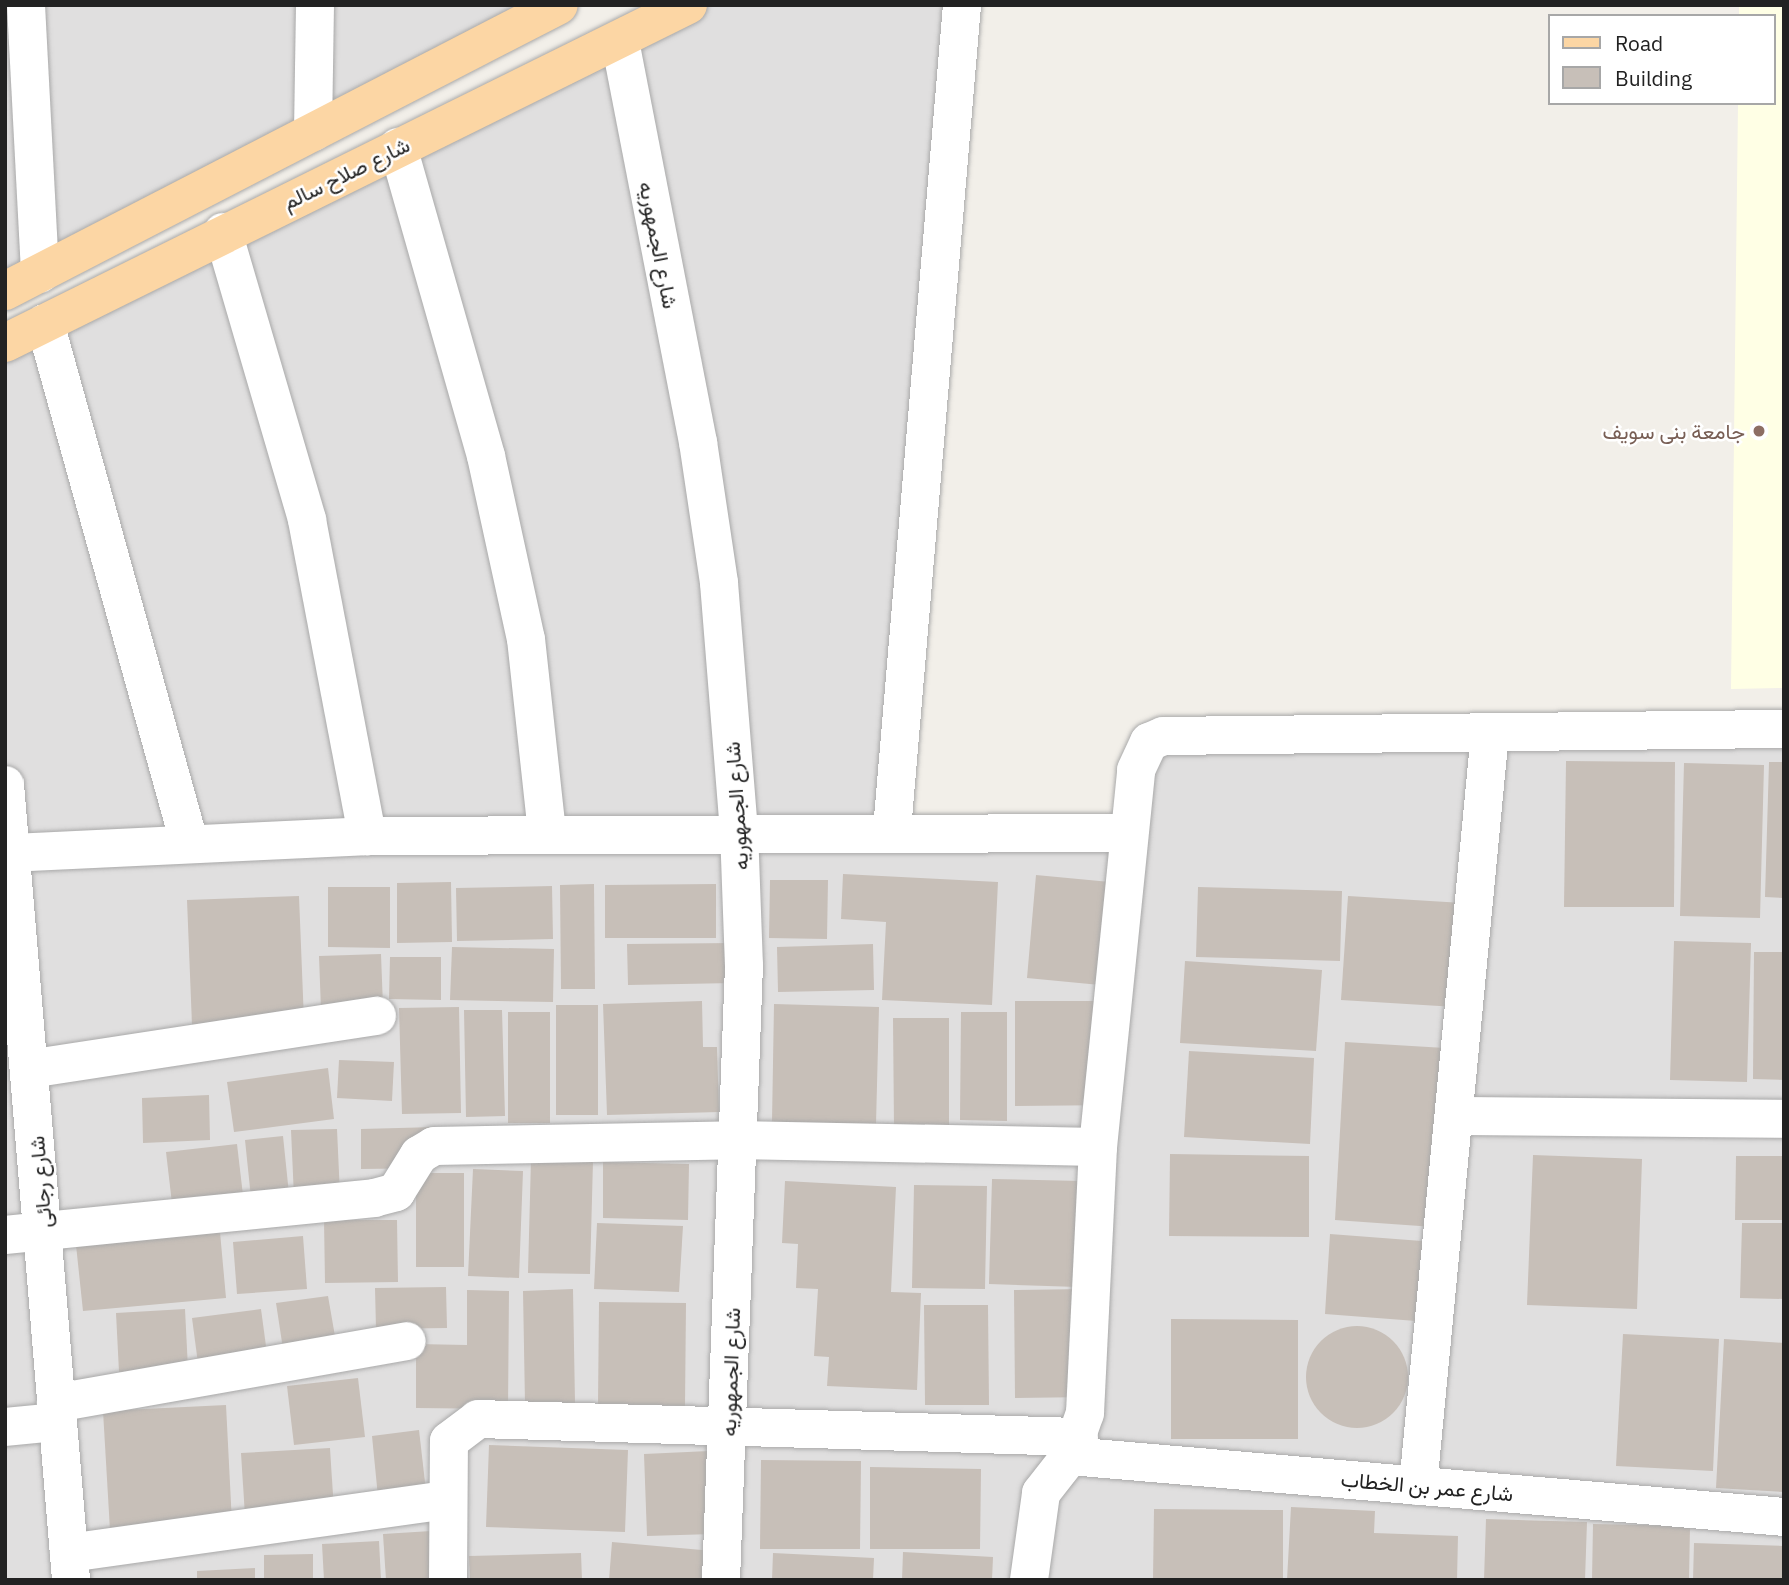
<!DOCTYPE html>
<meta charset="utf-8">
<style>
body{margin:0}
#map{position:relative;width:1789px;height:1585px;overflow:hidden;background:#f2efe9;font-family:"IBM Plex Sans",Vazirmatn,sans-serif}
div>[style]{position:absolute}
.residential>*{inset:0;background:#e0dfdf}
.education>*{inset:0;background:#ffffe5}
.building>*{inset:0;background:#c7bfb8}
.round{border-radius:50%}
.roads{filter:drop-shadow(0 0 2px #a9a9a9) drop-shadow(0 0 2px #a9a9a9)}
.street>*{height:38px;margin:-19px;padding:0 19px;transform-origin:19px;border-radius:19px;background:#fff}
.primary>*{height:38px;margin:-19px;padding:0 19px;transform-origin:19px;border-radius:19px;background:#fcd6a4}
.dots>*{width:19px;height:19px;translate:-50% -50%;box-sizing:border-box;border:4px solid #fff;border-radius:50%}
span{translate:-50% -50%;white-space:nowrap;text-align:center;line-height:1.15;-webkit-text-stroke:5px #fff;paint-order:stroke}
.street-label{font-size:21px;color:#222}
.education-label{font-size:21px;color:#785e54}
.right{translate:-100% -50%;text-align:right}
.frame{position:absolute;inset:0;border:7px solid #222;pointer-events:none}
.legend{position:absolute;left:1548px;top:14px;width:228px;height:91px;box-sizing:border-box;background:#fff;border:2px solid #a7a7a7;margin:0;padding:9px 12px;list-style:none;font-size:21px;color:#222}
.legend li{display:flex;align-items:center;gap:14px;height:35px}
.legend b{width:35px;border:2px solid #a7a7a7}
</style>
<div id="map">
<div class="residential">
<i style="clip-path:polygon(5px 5px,531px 5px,5px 278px)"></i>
<i style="clip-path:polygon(682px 5px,959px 5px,891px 832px,1127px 835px,1083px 1413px,1029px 1580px,5px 1580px,5px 347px)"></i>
<i style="clip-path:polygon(1784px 733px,1784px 1580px,1037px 1580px,1045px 1509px,1094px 1423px,1145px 755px)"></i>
</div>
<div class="education">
<i style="clip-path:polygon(1739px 5px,1784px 5px,1784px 688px,1731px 689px,1738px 103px,1773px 103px,1773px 16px,1739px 16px)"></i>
</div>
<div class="building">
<i style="clip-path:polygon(1566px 761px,1675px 762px,1674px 907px,1564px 907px)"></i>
<i style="clip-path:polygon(1769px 762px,1784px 762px,1784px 898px,1765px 897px)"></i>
<i style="clip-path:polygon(1684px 763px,1764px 765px,1760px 918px,1680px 916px)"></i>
<i style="clip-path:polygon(843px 874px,998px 882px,992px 1005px,882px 1000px,886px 922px,841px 919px)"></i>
<i style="clip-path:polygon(1036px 875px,1110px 882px,1100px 985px,1027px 978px)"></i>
<i style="clip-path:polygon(770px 880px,828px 880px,827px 939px,769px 938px)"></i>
<i style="clip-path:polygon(451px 882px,452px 942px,397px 943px,397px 883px)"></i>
<i style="clip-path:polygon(594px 884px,595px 989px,561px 989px,560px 885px)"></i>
<i style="clip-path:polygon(716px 884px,716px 938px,605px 938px,605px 885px)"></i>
<i style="clip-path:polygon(552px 886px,553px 939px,457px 941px,456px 888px)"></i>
<i style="clip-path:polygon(328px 887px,390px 887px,390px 948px,328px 947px)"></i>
<i style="clip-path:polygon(1198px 887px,1342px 891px,1340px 961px,1196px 957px)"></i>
<i style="clip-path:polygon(299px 896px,304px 1021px,192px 1025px,187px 900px)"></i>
<i style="clip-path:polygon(1348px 896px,1463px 903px,1456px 1007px,1341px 1000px)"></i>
<i style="clip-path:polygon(1674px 941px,1751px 943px,1747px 1082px,1670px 1080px)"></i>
<i style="clip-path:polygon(734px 943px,734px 983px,628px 985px,627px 944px)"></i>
<i style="clip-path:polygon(873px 944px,874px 990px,778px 992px,777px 947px)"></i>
<i style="clip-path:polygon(452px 947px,554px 949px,553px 1002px,450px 1000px)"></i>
<i style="clip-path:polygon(1754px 952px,1784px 952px,1784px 1080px,1753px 1079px)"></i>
<i style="clip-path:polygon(381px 954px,383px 1007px,321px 1010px,319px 956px)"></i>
<i style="clip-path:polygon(390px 957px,441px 957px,441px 1000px,389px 999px)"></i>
<i style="clip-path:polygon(1185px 961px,1322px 970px,1316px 1051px,1180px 1043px)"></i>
<i style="clip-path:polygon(702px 1001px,703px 1047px,717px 1047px,719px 1112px,607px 1115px,603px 1004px)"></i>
<i style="clip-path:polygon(1015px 1001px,1117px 1001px,1118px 1105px,1015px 1106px)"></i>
<i style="clip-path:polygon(774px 1004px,879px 1007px,876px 1124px,772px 1122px)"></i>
<i style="clip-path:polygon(556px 1005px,598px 1005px,598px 1115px,556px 1115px)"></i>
<i style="clip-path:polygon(459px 1007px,461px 1113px,402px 1114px,399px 1008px)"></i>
<i style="clip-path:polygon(464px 1010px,502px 1010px,505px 1116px,466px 1117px)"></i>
<i style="clip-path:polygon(508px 1012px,550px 1012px,550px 1123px,508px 1123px)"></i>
<i style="clip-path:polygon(961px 1012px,1007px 1012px,1007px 1121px,960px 1120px)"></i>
<i style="clip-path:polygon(893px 1018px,949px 1018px,949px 1129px,894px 1129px)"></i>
<i style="clip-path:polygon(1345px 1042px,1445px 1048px,1434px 1227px,1335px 1220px)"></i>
<i style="clip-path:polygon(1189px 1051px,1314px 1058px,1310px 1144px,1184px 1137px)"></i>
<i style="clip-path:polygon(339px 1060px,394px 1062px,392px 1101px,337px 1098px)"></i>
<i style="clip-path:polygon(328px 1068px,334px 1119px,234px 1132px,227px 1082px)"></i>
<i style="clip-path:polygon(209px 1095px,210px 1140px,143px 1143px,142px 1098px)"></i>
<i style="clip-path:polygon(436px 1127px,436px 1168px,361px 1169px,361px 1129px)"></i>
<i style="clip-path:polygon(337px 1129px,340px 1195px,294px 1197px,291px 1130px)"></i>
<i style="clip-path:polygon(283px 1136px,289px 1194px,251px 1198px,245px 1140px)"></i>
<i style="clip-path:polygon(237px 1144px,244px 1204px,173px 1212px,166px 1152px)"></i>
<i style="clip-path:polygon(1170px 1154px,1309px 1156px,1309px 1237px,1169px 1236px)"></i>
<i style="clip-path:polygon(1533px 1155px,1642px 1159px,1637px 1309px,1527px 1305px)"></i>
<i style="clip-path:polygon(1736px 1156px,1784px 1156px,1784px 1220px,1735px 1220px)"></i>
<i style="clip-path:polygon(531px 1159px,593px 1161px,590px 1274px,528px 1273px)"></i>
<i style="clip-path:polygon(603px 1162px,689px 1164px,688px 1220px,603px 1218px)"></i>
<i style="clip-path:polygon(473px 1169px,523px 1171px,519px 1278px,468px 1276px)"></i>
<i style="clip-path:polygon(416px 1173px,464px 1173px,464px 1267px,416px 1267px)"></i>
<i style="clip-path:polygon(992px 1179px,1081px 1181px,1078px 1287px,989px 1284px)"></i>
<i style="clip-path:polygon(785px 1181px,896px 1187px,891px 1292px,921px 1293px,917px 1390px,827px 1386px,829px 1357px,814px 1356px,818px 1289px,796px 1288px,798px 1244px,782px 1243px)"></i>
<i style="clip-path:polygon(914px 1185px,987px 1186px,985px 1289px,912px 1288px)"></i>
<i style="clip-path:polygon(324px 1220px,397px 1220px,398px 1282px,325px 1283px)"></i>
<i style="clip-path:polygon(597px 1223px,683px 1226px,679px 1292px,594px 1289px)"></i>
<i style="clip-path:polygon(1742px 1223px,1784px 1223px,1784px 1299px,1740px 1298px)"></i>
<i style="clip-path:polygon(220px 1232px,226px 1298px,83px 1311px,76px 1245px)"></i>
<i style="clip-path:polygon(1330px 1234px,1435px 1242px,1429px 1322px,1325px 1314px)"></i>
<i style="clip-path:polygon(303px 1236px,307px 1289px,237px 1294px,233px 1242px)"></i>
<i style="clip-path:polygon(446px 1287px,447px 1328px,376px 1329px,375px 1288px)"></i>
<i style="clip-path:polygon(573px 1289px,575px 1403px,525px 1404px,523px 1291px)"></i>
<i style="clip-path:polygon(1087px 1289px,1089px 1397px,1015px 1398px,1014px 1290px)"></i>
<i style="clip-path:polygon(467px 1290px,509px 1291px,508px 1409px,416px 1408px,416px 1344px,467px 1345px)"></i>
<i style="clip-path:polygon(328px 1296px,336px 1342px,283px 1349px,276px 1303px)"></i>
<i style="clip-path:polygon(599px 1302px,686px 1303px,685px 1406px,598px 1404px)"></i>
<i style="clip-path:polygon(924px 1305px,988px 1305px,989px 1405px,925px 1405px)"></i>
<i style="clip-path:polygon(185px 1309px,188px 1369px,119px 1372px,116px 1313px)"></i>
<i style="clip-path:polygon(261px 1309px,268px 1361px,199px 1371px,192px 1318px)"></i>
<i style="clip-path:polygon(1171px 1319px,1298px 1320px,1298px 1439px,1171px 1439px)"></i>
<i class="round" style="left:1306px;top:1326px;width:102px;height:102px"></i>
<i style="clip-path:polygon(1623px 1334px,1719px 1339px,1713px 1471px,1616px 1466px)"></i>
<i style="clip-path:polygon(1724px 1339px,1784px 1343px,1784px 1492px,1716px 1488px)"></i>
<i style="clip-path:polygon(358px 1378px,365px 1437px,294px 1445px,287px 1386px)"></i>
<i style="clip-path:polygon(226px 1405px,232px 1523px,110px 1530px,103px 1411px)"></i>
<i style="clip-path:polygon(419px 1430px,426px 1491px,378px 1497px,372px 1436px)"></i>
<i style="clip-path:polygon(489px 1445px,628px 1450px,625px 1532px,486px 1527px)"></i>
<i style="clip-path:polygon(330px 1448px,334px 1511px,245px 1516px,241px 1453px)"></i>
<i style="clip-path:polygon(709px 1451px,713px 1534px,647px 1536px,644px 1454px)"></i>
<i style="clip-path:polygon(761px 1460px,861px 1461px,860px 1549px,760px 1549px)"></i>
<i style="clip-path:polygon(870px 1467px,981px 1469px,980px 1549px,870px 1549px)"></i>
<i style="clip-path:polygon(1291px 1507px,1375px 1511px,1374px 1533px,1458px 1536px,1457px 1580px,1287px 1580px)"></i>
<i style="clip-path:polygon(1154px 1509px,1283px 1510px,1283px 1580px,1153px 1580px)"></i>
<i style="clip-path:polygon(1486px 1519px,1587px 1522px,1585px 1580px,1484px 1580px)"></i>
<i style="clip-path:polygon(1593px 1524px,1690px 1526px,1689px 1580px,1592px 1580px)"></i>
<i style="clip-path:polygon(431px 1531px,434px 1580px,386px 1580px,383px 1534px)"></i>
<i style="clip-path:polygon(379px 1541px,381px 1580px,324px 1580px,322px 1544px)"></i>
<i style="clip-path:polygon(612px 1542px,713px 1551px,710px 1580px,609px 1580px)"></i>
<i style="clip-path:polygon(1694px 1543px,1784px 1546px,1784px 1580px,1693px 1580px)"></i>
<i style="clip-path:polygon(903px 1552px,993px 1557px,992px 1580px,902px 1580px)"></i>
<i style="clip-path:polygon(581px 1553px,582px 1580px,470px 1580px,469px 1556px)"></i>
<i style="clip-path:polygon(773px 1553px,874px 1558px,873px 1580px,772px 1580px)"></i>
<i style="clip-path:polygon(313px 1554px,313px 1580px,264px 1580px,264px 1555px)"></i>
<i style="clip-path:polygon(255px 1568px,255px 1580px,197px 1580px,197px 1571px)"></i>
</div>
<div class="roads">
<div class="street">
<i style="left:26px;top:5px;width:269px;rotate:87deg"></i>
<i style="left:620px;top:41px;width:409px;rotate:79deg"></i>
<i style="left:698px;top:442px;width:143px;rotate:81.5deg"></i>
<i style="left:719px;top:583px;width:248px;rotate:85.4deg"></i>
<i style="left:739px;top:830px;width:135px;rotate:87.9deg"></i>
<i style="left:744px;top:965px;width:615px;rotate:92.14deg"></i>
<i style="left:313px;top:132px;width:127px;rotate:-89.1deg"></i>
<i style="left:398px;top:147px;width:321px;rotate:74.1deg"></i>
<i style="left:486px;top:456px;width:187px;rotate:77.7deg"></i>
<i style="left:526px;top:639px;width:195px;rotate:83.8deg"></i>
<i style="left:223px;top:232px;width:300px;rotate:73.7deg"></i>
<i style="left:307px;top:520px;width:322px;rotate:79.2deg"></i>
<i style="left:45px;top:323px;width:539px;rotate:74.49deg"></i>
<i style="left:5px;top:785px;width:798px;rotate:85.25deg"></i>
<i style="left:892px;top:830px;width:828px;rotate:-85.15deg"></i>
<i style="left:11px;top:853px;width:356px;rotate:-2.7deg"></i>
<i style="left:367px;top:836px;width:762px;rotate:-0.23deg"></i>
<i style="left:29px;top:1069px;width:352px;rotate:-8.7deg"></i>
<i style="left:1454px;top:1116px;width:330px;rotate:0.5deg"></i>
<i style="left:5px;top:1235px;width:371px;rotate:-5.7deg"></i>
<i style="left:374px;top:1198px;width:23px;rotate:-15deg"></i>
<i style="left:396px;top:1192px;width:44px;rotate:-58.1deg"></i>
<i style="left:419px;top:1155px;width:17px;rotate:-31deg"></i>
<i style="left:434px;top:1146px;width:302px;rotate:-1.1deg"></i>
<i style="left:736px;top:1140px;width:362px;rotate:1.1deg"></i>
<i style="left:56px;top:1403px;width:356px;rotate:-10deg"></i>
<i style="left:5px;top:1427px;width:52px;rotate:-5.5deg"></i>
<i style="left:1070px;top:1456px;width:717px;rotate:4.88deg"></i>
<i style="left:1418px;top:1486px;width:756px;rotate:-84.54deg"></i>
<i style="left:69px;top:1553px;width:381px;rotate:-8deg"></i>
<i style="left:448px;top:1580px;width:139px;rotate:-89.6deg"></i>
<i style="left:449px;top:1441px;width:36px;rotate:-37deg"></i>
<i style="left:478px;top:1419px;width:601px;rotate:1.72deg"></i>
<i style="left:1029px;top:1580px;width:88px;rotate:-82.1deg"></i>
<i style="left:1041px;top:1493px;width:47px;rotate:-51.9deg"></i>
<i style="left:1070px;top:1456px;width:46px;rotate:-70.8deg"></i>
<i style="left:1085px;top:1413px;width:266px;rotate:-87.2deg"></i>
<i style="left:1098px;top:1147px;width:379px;rotate:-84.2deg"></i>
<i style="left:1136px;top:770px;width:31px;rotate:-65deg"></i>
<i style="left:1149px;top:742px;width:15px;rotate:-23deg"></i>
<i style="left:1163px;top:736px;width:621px;rotate:-0.65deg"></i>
</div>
<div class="primary">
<i style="left:5px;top:291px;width:623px;rotate:-27.3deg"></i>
<i style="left:5px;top:343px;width:762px;rotate:-26.33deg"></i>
</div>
</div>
<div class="dots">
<i style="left:1759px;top:431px;background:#8d6e63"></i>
</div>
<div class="street-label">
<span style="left:346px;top:173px;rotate:-26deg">شارع صلاح سالم</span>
<span style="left:659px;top:245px;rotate:79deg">شارع الجمهوريه</span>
<span style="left:736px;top:806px;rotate:-94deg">شارع الجمهوريه</span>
<span style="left:40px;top:1182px;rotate:-95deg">شارع رجائى</span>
<span style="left:730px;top:1372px;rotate:-88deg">شارع الجمهوريه</span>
<span style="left:1427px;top:1486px;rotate:5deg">شارع عمر بن الخطاب</span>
</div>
<div class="education-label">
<span class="right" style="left:1745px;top:431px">جامعة بنى سويف</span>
</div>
<div class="frame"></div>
<ul class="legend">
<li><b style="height:9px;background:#fcd6a4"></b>Road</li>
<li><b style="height:19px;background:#c7bfb8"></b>Building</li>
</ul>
</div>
